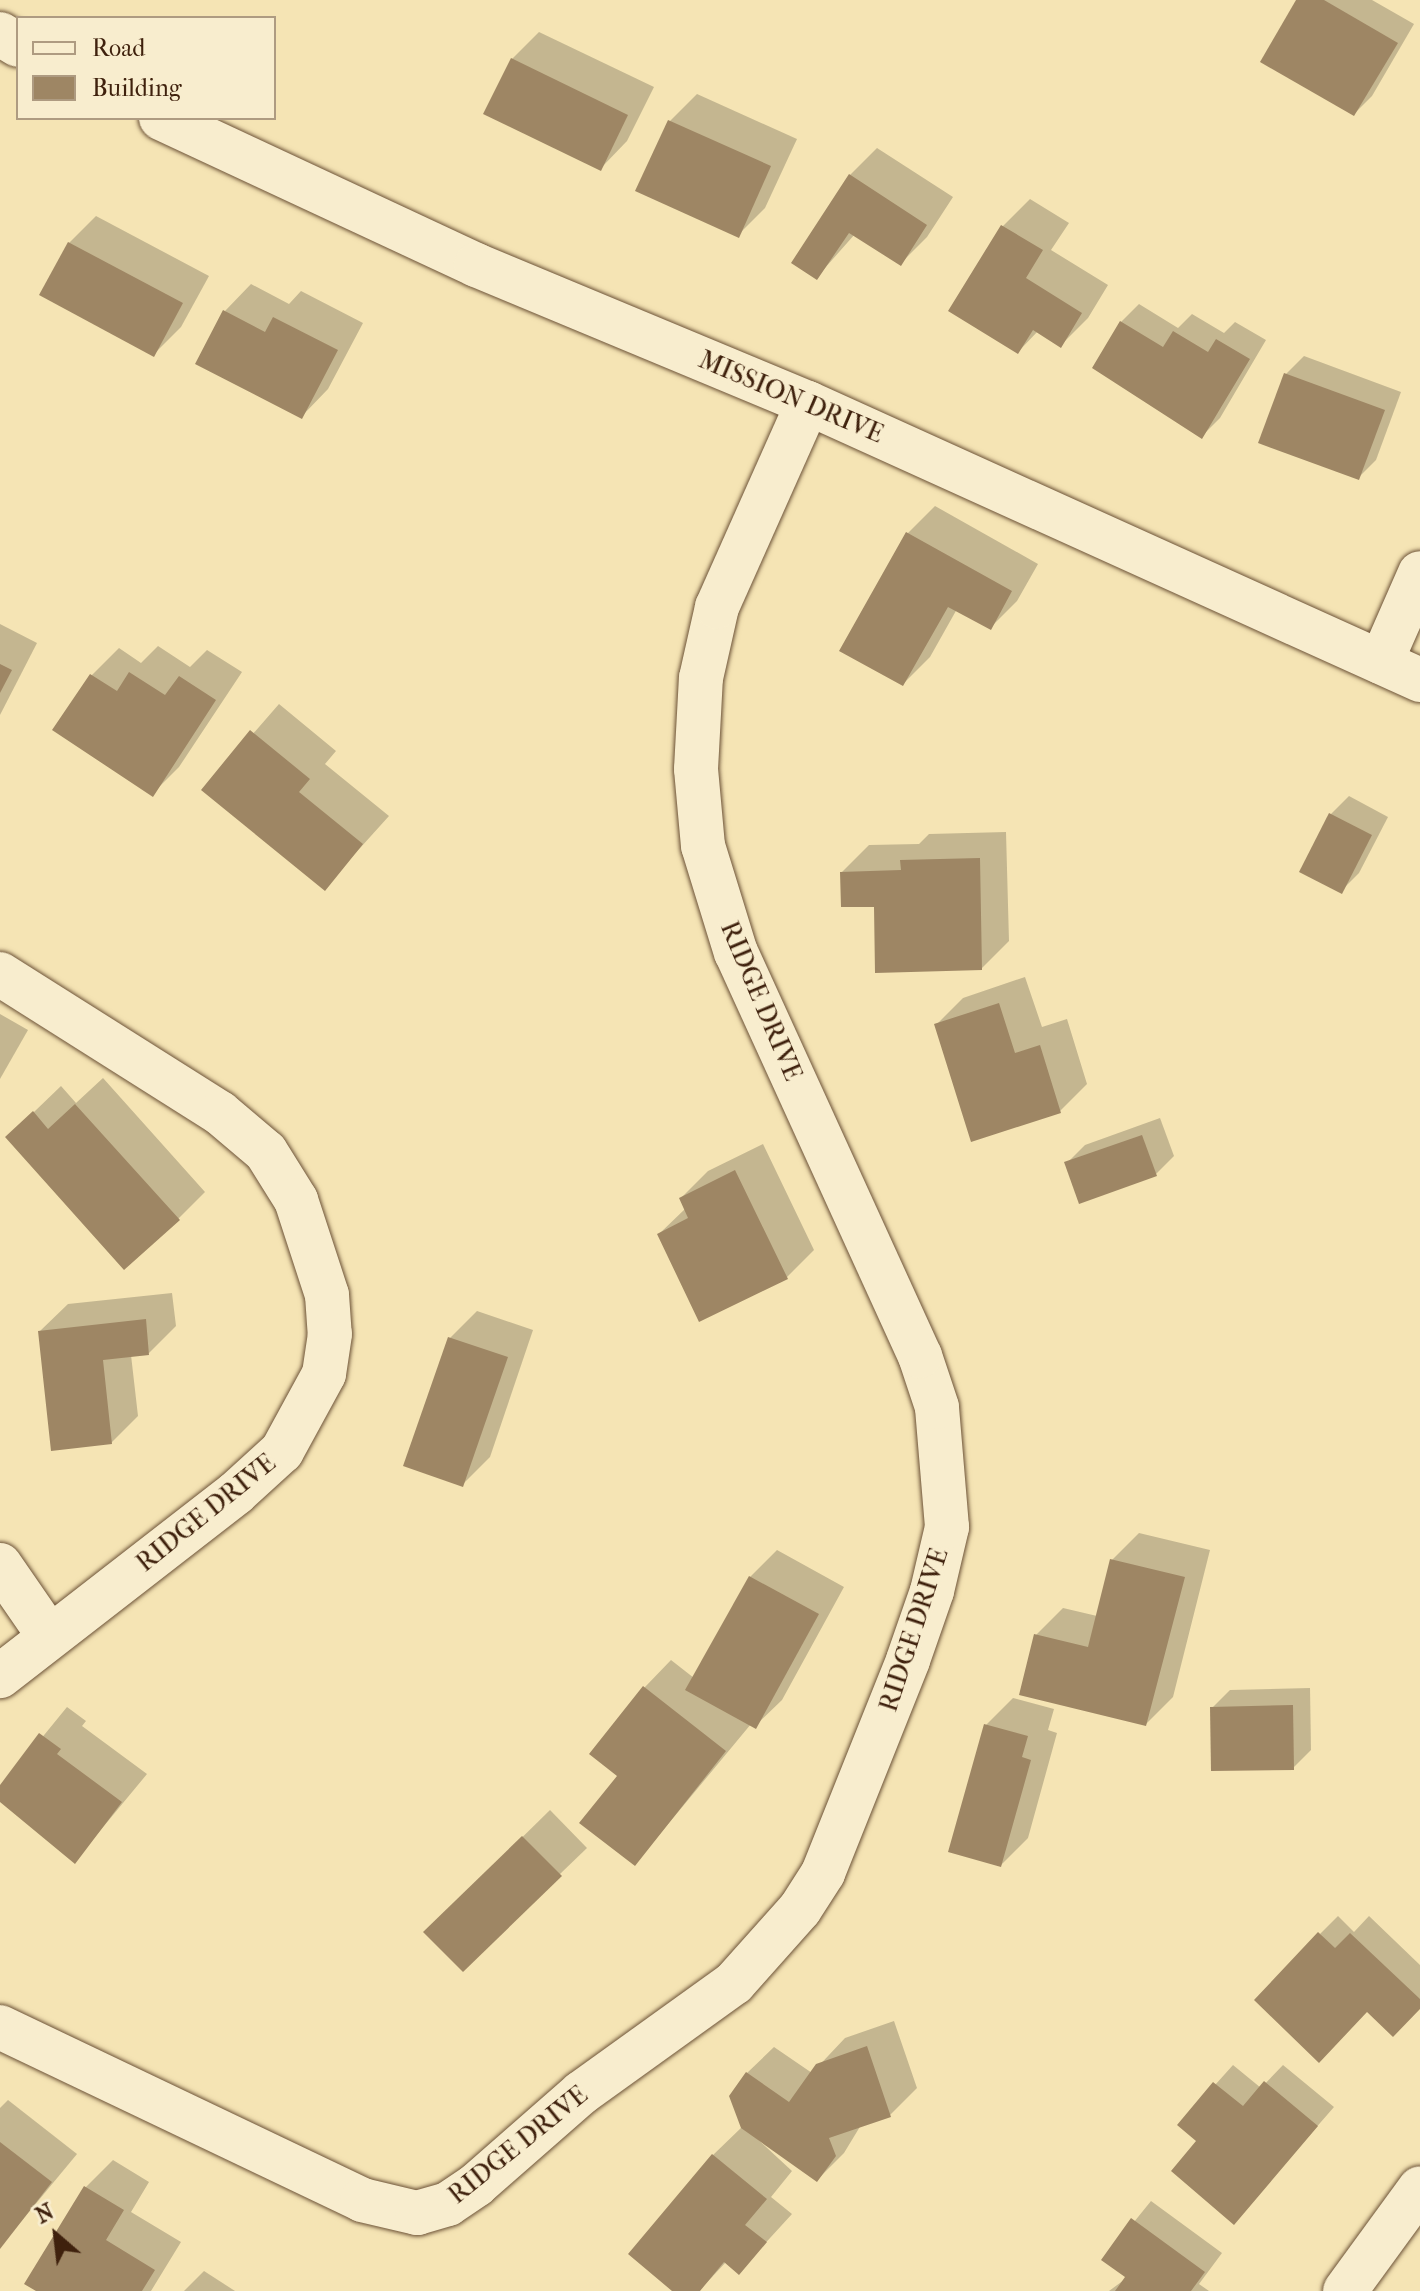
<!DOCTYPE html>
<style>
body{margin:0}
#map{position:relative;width:1420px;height:2291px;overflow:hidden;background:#f5e4b4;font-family:"IM FELL French Canon",serif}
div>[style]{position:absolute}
.shadow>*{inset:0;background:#0003}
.building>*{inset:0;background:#9e8664}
.roads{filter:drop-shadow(0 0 2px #6c5237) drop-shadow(0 0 2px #6c5237)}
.minor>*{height:44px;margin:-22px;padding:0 22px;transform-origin:22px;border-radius:22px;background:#f8edce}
span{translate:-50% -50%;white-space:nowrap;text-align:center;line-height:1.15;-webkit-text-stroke:8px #f8edce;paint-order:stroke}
.street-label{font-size:26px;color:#3f210d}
.legend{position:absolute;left:16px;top:16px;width:260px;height:104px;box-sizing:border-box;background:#f8edce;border:2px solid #ae9b81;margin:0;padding:10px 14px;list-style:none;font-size:24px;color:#3f210d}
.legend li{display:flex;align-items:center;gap:16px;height:40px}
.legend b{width:40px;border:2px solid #ae9b81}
.north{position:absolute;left:16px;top:2195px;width:80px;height:80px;-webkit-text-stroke:6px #f8edce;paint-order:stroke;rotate:332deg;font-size:22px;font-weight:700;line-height:32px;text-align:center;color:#3f210d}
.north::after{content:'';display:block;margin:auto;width:28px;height:36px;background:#3f210d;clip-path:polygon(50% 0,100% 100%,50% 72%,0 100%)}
</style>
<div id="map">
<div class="shadow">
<i style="clip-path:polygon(1299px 0,1372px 0,1414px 24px,1372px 96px,1354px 114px)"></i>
<i style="clip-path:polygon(539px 32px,654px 87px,627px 141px,601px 168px,512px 59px)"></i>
<i style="clip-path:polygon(697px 94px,797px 139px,765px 208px,738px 235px,638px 190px,670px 121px)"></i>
<i style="clip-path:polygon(877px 148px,953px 197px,927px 237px,900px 264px,855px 234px,817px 277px,850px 175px)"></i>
<i style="clip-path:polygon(1030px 199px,1069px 223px,1051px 250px,1108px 285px,1088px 318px,1061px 345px,1038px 331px,1018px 352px,951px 311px,1003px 226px)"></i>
<i style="clip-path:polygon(96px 216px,209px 276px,181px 327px,154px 354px,69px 243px)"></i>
<i style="clip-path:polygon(251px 284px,289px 304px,301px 291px,363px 323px,328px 389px,302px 416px,225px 311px)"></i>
<i style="clip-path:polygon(1139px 304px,1178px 328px,1192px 314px,1224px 333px,1235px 322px,1266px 340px,1220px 418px,1202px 436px,1121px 322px)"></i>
<i style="clip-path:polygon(1304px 356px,1401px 392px,1376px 460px,1358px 478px,1286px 374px)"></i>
<i style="clip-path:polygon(935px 506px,1038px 564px,1017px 601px,990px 628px,957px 609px,930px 657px,903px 684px,908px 533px)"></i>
<i style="clip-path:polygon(0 624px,37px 643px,0 715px)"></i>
<i style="clip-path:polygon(158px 646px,190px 667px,207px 650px,242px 672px,179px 767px,152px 794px,55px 730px,92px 675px,119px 648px,141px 663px)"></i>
<i style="clip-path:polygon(279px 704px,336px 751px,325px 764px,389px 816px,324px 888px,204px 790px)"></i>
<i style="clip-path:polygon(1349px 796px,1388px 817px,1359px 873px,1341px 891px,1331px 814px)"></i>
<i style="clip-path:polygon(1006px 832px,1009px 941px,982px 968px,875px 905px,842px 872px,869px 845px,919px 844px,929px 834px)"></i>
<i style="clip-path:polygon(1025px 977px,1042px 1027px,1067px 1019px,1087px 1084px,1060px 1111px,936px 1025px,963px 998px)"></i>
<i style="clip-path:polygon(0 1014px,28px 1030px,0 1079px)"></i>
<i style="clip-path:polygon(103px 1078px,205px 1192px,178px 1219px,8px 1137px,61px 1086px,76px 1103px)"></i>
<i style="clip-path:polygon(1160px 1118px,1174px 1156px,1156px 1174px,1067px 1163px,1085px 1145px)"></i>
<i style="clip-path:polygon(763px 1144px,814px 1250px,787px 1277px,700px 1320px,659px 1234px,686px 1208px,681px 1198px,708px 1171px)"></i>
<i style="clip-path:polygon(172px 1293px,176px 1326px,149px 1353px,131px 1355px,138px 1416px,111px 1443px,40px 1331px,68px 1304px)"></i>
<i style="clip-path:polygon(477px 1311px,533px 1330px,490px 1457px,463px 1484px,450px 1338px)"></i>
<i style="clip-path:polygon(1139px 1533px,1210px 1550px,1173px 1697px,1146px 1724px,1036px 1635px,1063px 1608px,1097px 1616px,1112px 1560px)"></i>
<i style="clip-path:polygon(777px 1550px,844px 1587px,782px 1700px,755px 1726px,751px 1724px,635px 1864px,620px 1775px,645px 1687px,671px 1660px,694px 1678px,750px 1577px)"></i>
<i style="clip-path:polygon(1310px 1688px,1311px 1750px,1293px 1768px,1212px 1708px,1230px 1690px)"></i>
<i style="clip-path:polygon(1013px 1698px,1054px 1709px,1048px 1730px,1057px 1733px,1028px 1838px,1001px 1865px,986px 1725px)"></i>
<i style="clip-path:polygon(67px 1707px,86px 1721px,82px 1726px,147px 1774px,75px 1861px,0 1800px,0 1789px)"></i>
<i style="clip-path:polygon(550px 1810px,587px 1848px,560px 1874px,453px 1905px)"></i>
<i style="clip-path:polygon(1338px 1916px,1354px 1932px,1369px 1916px,1420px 1965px,1420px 2007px,1393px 2034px,1320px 1934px)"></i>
<i style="clip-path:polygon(894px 2021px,917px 2088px,890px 2115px,861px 2125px,844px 2153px,817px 2180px,751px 2133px,792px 2171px,771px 2197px,792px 2214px,739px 2272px,726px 2262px,699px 2291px,675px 2291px,713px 2155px,742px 2127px,747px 2073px,774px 2047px,812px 2073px,845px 2038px)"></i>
<i style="clip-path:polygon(1233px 2065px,1261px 2088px,1283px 2065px,1334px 2107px,1234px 2222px,1199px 2141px,1180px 2124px)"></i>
<i style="clip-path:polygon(8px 2100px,77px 2154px,0 2247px,0 2108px)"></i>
<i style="clip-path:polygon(113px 2160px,149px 2182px,131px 2212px,181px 2242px,151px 2291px,40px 2291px,86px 2187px)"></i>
<i style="clip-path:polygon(1151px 2201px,1222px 2253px,1199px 2284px,1209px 2291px,1109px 2291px,1128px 2277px,1104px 2259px)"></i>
<i style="clip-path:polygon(204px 2271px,235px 2291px,184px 2291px)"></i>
</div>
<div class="building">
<i style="clip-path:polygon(1296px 0,1324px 0,1398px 43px,1354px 116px,1260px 62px)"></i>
<i style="clip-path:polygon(511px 58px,628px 115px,601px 171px,483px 114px)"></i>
<i style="clip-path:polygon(668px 120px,771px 166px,739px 238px,635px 191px)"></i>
<i style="clip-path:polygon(849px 174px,927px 225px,901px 266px,849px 233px,817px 280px,791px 263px)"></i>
<i style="clip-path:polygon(1001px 225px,1043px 250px,1026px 278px,1082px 313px,1061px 348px,1033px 330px,1018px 354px,948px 311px)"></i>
<i style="clip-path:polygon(68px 242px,183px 303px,154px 357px,39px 295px)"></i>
<i style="clip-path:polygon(223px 310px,265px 332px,273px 317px,338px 350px,302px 419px,195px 364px)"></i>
<i style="clip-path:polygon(1120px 321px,1163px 347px,1173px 331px,1208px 352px,1216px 339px,1250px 359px,1202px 439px,1092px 368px)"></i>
<i style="clip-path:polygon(1284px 373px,1385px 410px,1359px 480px,1258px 443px)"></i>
<i style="clip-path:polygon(906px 532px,1012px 591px,991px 630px,948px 607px,903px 686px,839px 651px)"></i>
<i style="clip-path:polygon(0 664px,12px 670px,0 693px)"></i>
<i style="clip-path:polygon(129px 672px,165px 695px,179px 676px,216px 700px,153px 797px,52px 730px,90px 674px,117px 691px)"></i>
<i style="clip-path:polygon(250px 730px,310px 779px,299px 792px,363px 844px,325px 891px,201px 790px)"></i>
<i style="clip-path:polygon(1329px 813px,1372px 835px,1342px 894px,1299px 872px)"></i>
<i style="clip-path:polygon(980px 858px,982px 970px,875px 973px,874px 907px,841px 907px,840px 872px,901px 870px,900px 860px)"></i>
<i style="clip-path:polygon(999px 1003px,1015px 1053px,1040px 1045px,1061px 1113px,971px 1142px,934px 1024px)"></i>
<i style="clip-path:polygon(75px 1104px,180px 1220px,124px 1270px,5px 1137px,33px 1111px,48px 1129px)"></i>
<i style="clip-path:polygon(1142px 1135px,1157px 1176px,1079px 1204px,1064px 1162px)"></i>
<i style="clip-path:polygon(735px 1170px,788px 1279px,699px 1322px,657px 1234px,688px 1218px,679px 1198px)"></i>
<i style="clip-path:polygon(146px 1319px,149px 1355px,103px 1360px,112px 1444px,51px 1451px,38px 1331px)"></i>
<i style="clip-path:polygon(448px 1337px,508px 1357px,463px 1487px,403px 1466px)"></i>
<i style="clip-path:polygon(1110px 1559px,1185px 1577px,1146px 1726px,1019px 1695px,1034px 1634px,1088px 1647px)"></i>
<i style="clip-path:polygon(749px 1576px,819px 1614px,756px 1729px,685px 1690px)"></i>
<i style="clip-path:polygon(643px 1686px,726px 1751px,635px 1866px,579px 1823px,617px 1776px,589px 1754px)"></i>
<i style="clip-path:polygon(1293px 1705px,1294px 1770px,1211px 1771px,1210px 1707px)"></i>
<i style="clip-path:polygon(984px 1724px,1028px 1736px,1022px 1757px,1031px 1760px,1001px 1867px,948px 1852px)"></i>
<i style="clip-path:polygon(39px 1733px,61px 1749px,57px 1754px,122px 1802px,75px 1864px,0 1802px,0 1785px)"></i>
<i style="clip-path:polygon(522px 1836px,562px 1876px,463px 1972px,423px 1932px)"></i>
<i style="clip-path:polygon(1318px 1932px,1335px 1948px,1350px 1933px,1420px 1999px,1420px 2009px,1393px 2037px,1367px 2012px,1319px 2063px,1254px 2000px)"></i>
<i style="clip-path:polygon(867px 2046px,891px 2117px,829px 2138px,836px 2156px,817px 2182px,741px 2128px,729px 2096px,746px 2072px,789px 2102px,816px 2064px)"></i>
<i style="clip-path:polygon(1264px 2081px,1318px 2126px,1234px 2225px,1171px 2171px,1196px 2141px,1177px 2125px,1213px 2082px,1243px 2106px)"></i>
<i style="clip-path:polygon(0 2142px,52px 2182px,0 2249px)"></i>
<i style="clip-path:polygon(712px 2154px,767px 2199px,745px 2225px,767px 2242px,739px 2275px,724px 2262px,700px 2291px,672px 2291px,628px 2254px)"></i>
<i style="clip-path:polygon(84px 2186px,124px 2210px,106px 2240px,155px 2270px,142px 2291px,36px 2291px,24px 2284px)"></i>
<i style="clip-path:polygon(1131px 2218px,1205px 2272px,1191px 2291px,1115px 2291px,1125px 2277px,1101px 2260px)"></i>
</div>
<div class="roads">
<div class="minor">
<i style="left:0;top:34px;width:21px;rotate:31deg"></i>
<i style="left:161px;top:118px;width:348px;rotate:25deg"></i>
<i style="left:476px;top:265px;width:360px;rotate:22.6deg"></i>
<i style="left:808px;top:403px;width:672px;rotate:24.35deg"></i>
<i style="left:1381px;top:662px;width:97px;rotate:-66.3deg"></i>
<i style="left:0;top:974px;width:260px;rotate:32.3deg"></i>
<i style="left:220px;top:1113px;width:60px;rotate:40.3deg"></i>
<i style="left:266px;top:1152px;width:57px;rotate:58deg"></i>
<i style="left:296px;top:1200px;width:100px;rotate:71.9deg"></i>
<i style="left:327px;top:1295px;width:39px;rotate:86deg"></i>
<i style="left:330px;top:1334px;width:40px;rotate:98.5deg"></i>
<i style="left:324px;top:1374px;width:88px;rotate:118.6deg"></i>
<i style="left:282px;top:1451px;width:62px;rotate:137.6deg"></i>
<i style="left:236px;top:1493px;width:299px;rotate:142.2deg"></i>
<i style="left:0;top:1565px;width:86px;rotate:55.4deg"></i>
<i style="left:0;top:2027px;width:401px;rotate:25.5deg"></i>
<i style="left:362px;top:2200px;width:57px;rotate:13.3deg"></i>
<i style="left:417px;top:2213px;width:32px;rotate:-16deg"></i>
<i style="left:448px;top:2204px;width:34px;rotate:-34deg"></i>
<i style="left:476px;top:2185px;width:140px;rotate:-41.2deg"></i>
<i style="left:581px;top:2093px;width:188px;rotate:-35.7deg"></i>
<i style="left:734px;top:1983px;width:99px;rotate:-48.3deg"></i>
<i style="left:800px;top:1909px;width:43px;rotate:-57.4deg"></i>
<i style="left:823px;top:1873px;width:229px;rotate:-68.2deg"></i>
<i style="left:908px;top:1660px;width:73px;rotate:-70.8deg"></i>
<i style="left:932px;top:1591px;width:66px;rotate:-76.8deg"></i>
<i style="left:947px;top:1527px;width:120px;rotate:-94.8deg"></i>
<i style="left:937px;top:1407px;width:54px;rotate:-108.4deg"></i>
<i style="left:920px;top:1356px;width:443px;rotate:-114.5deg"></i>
<i style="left:736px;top:953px;width:112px;rotate:-107.1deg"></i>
<i style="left:703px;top:846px;width:77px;rotate:-95.2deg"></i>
<i style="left:696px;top:769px;width:91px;rotate:-86.9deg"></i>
<i style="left:701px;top:678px;width:73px;rotate:-77.3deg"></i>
<i style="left:717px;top:607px;width:223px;rotate:-66deg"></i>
<i style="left:1345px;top:2291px;width:127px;rotate:-53.9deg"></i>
</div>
</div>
<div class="street-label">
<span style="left:791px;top:397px;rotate:23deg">MISSION DRIVE</span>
<span style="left:761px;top:1001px;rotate:67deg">RIDGE DRIVE</span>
<span style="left:206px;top:1513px;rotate:-39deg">RIDGE DRIVE</span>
<span style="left:914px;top:1630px;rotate:-72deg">RIDGE DRIVE</span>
<span style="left:518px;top:2145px;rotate:-39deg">RIDGE DRIVE</span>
</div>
<ul class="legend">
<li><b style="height:10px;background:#f8edce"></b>Road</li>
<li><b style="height:22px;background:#9e8664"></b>Building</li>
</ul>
<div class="north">N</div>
</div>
